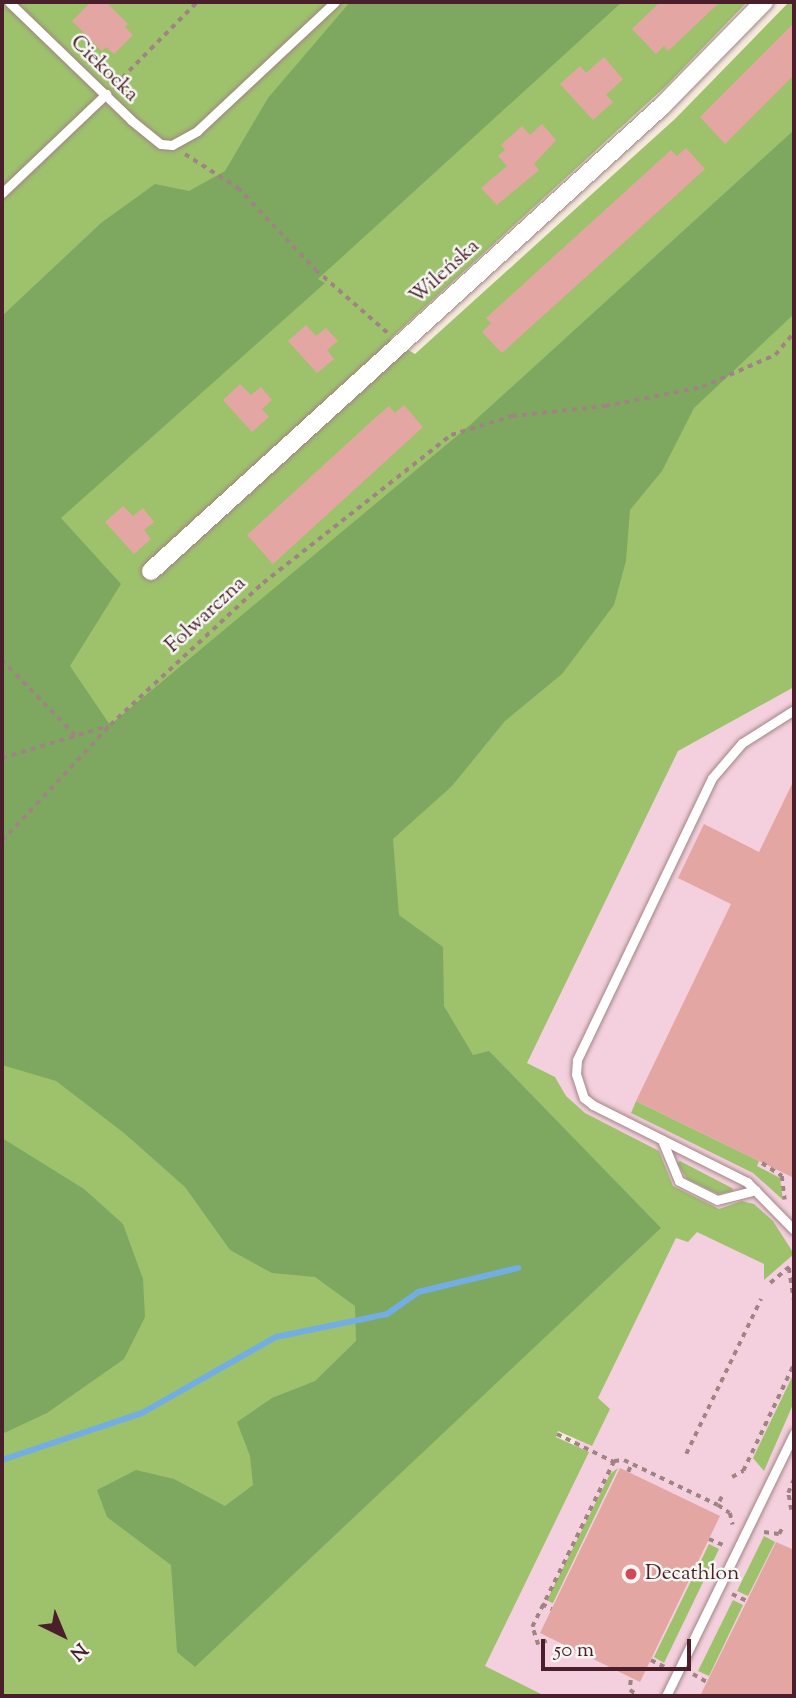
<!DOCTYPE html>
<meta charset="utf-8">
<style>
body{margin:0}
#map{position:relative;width:796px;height:1698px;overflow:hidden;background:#f5eadc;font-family:"Sorts Mill Goudy",serif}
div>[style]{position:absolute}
.built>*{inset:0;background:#f4cfdd}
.green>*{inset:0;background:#9ec26c}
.forest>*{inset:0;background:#7ea860}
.stream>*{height:6px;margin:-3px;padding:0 3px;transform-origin:3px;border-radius:3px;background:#72aee4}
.building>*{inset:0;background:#e3a6a3}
.path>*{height:3.5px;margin-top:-1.75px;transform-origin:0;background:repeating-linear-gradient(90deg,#a08484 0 5px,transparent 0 10px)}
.roads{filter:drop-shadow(0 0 2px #a08484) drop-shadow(0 0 2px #a08484)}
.lane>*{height:9px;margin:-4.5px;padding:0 4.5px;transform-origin:4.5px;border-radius:4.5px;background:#fff}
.street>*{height:18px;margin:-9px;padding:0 9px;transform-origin:9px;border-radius:9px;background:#fff}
.dots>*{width:19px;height:19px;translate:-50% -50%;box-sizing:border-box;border:4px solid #f6f6f2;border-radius:50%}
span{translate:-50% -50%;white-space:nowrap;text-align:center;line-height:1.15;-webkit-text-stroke:5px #f6f6f2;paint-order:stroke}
.street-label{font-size:21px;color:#4a1f2b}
.poi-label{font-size:21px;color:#4a1f2b}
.left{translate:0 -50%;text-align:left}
.frame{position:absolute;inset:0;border:4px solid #4a1f2b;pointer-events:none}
.north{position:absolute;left:28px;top:1600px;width:70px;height:70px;-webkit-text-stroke:5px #f6f6f2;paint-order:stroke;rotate:137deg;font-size:19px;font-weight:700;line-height:28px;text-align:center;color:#4a1f2b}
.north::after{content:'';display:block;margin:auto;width:24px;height:32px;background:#4a1f2b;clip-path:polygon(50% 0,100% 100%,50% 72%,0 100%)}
.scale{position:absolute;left:541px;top:1639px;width:150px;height:32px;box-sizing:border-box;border:4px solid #4a1f2b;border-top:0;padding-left:9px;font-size:21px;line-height:24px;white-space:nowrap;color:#4a1f2b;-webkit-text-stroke:5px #f6f6f2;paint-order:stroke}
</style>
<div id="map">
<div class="built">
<i style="clip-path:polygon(794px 641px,794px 1696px,516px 1696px,462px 1670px,676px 1238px,489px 1051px,633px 753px)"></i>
</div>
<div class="green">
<i style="clip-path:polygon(2px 2px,747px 2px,666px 86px,390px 339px,415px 354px,676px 118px,789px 2px,794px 2px,794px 687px,678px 751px,527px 1063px,555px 1077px,566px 1096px,585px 1113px,659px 1151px,673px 1186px,719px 1209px,742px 1201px,754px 1204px,773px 1221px,794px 1254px,764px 1280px,764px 1264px,697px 1232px,688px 1242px,676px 1238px,598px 1398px,610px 1409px,592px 1446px,558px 1431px,556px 1437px,589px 1452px,485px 1666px,545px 1696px,2px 1696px)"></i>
<i style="clip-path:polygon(636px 1101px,759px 1161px,757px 1166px,780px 1178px,783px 1200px,753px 1173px,631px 1113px)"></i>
<i style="clip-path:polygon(680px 1161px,732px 1188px,733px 1191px,718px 1194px,687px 1179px,677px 1163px)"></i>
<i style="clip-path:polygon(794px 1373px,794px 1402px,764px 1471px,753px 1458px)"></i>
<i style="clip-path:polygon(618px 1468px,553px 1603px,552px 1603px,547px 1600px,610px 1474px)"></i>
<i style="clip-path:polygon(764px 1536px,775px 1542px,748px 1596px,737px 1591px)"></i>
<i style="clip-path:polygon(709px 1544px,719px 1549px,664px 1663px,654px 1657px)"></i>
<i style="clip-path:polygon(733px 1600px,743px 1605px,709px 1676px,698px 1671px)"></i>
</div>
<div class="forest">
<i style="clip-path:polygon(350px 2px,622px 2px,318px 279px,325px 283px,61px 518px,121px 584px,70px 666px,110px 725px,470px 425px,794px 130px,794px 314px,694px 408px,662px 471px,630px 510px,626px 561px,614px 605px,562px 674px,505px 721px,452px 786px,393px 839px,399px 915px,443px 947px,444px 1006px,473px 1055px,489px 1051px,661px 1228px,195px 1667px,177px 1652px,171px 1565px,107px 1517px,97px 1490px,136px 1470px,174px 1479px,225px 1506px,253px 1485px,250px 1456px,237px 1422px,272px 1398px,315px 1381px,356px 1341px,355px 1306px,315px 1277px,272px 1273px,230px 1250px,185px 1187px,124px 1133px,56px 1081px,2px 1065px,2px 316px,101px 223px,155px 184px,189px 191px,225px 171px,268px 98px)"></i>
<i style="clip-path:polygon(2px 1138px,84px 1189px,123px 1224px,143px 1279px,145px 1317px,124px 1359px,47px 1413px,2px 1434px)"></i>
</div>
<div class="stream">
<i style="left:2px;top:1460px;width:148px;rotate:-18.6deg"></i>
<i style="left:142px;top:1413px;width:154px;rotate:-29.6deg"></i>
<i style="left:276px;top:1337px;width:113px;rotate:-11.7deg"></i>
<i style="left:387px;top:1314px;width:38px;rotate:-35deg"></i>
<i style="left:418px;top:1292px;width:103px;rotate:-13.5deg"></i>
</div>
<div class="building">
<i style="clip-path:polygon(91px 2px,106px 2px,128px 24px,125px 27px,133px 35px,114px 54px,106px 47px,102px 51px,72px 21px)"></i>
<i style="clip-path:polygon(660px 2px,720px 2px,668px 51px,664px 46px,656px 54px,632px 29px)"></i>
<i style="clip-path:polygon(794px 23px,794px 75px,725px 144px,700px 117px)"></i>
<i style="clip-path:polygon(604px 57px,623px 79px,606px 95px,613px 102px,593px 120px,560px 84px,580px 66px,586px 73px)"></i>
<i style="clip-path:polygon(542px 124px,556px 140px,534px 164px,539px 170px,497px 205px,481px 188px,507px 166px,498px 156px,505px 150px,501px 145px,522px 126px,530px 135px)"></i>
<i style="clip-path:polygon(686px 148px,705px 169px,502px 353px,482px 332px,491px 323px,486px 318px,671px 150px,677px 156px)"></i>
<i style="clip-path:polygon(306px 325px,316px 336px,326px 328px,338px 341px,327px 350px,334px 359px,317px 373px,288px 341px)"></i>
<i style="clip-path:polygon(240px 384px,251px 395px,261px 387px,272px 400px,262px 409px,269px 417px,252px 432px,223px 400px)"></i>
<i style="clip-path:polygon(404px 405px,423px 427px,273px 564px,247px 535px,375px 418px,389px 406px,395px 413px)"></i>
<i style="clip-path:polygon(123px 506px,133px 516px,143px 508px,154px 522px,144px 530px,151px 539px,134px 554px,105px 522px)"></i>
<i style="clip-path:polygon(794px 780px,794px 1178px,636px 1101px,731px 904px,678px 878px,704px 824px,759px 852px)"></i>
<i style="clip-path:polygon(620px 1468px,720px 1516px,640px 1682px,540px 1633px)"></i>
<i style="clip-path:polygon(776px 1542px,794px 1550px,794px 1696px,700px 1696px)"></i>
</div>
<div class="path">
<i style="left:115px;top:85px;width:117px;rotate:-45.3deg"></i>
<i style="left:185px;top:154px;width:63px;rotate:32.7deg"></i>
<i style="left:238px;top:188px;width:113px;rotate:46.4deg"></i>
<i style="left:316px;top:270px;width:96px;rotate:41.2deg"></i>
<i style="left:2px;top:660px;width:106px;rotate:45.8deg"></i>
<i style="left:2px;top:758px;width:111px;rotate:-16.8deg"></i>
<i style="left:2px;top:841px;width:158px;rotate:-47deg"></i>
<i style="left:110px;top:725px;width:209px;rotate:-42.9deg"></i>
<i style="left:263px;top:583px;width:239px;rotate:-38.2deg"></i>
<i style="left:451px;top:435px;width:64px;rotate:-17.3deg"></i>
<i style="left:512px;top:416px;width:94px;rotate:-6.1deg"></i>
<i style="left:605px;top:406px;width:99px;rotate:-11.1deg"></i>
<i style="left:702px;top:387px;width:80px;rotate:-23.7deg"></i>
<i style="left:775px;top:355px;width:30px;rotate:-50deg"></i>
<i style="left:762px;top:1163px;width:24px;rotate:33deg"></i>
<i style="left:782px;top:1176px;width:24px;rotate:83deg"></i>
<i style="left:789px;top:1268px;width:32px;rotate:81deg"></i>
<i style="left:770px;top:1283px;width:31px;rotate:-40deg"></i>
<i style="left:557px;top:1434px;width:64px;rotate:26.2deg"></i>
<i style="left:686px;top:1454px;width:172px;rotate:-64.2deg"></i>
<i style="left:628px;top:1472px;width:10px;rotate:-66deg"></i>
<i style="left:732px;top:1477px;width:13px;rotate:-29deg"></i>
<i style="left:743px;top:1471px;width:119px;rotate:-64.5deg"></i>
<i style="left:722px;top:1497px;width:9px;rotate:117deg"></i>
<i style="left:718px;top:1505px;width:14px;rotate:34deg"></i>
<i style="left:730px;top:1513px;width:12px;rotate:76deg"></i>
<i style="left:791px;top:1510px;width:17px;rotate:-100deg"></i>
<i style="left:788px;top:1493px;width:15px;rotate:-67deg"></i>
<i style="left:764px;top:1532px;width:15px;rotate:8deg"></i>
<i style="left:779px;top:1534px;width:9px;rotate:-63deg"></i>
<i style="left:709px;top:1539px;width:15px;rotate:23deg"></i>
<i style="left:732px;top:1594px;width:17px;rotate:25deg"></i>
<i style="left:542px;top:1604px;width:11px;rotate:27deg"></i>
<i style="left:547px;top:1641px;width:10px;rotate:156deg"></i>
<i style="left:538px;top:1645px;width:19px;rotate:-108deg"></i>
<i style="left:532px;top:1627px;width:185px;rotate:-63.7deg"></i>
<i style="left:614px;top:1461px;width:10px;rotate:-6deg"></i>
<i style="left:624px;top:1460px;width:104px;rotate:25.6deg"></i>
<i style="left:651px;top:1660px;width:16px;rotate:27deg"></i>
<i style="left:693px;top:1674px;width:16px;rotate:30deg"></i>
<i style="left:631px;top:1680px;width:10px;rotate:96deg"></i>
<i style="left:630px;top:1690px;width:11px;rotate:34deg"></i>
</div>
<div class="roads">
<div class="lane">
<i style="left:9px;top:2px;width:170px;rotate:44deg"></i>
<i style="left:131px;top:120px;width:38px;rotate:39deg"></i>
<i style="left:161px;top:144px;width:11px;rotate:5deg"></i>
<i style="left:172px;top:145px;width:29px;rotate:-29deg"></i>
<i style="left:197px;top:131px;width:189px;rotate:-43.1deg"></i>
<i style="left:2px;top:193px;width:144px;rotate:-43.6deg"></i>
<i style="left:794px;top:710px;width:62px;rotate:147.6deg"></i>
<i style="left:742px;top:743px;width:46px;rotate:130.6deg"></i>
<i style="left:712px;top:778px;width:313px;rotate:115.6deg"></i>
<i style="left:577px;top:1060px;width:14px;rotate:94deg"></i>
<i style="left:576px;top:1074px;width:25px;rotate:72deg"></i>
<i style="left:584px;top:1098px;width:11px;rotate:38deg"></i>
<i style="left:593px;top:1105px;width:172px;rotate:26.6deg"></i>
<i style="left:747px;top:1182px;width:67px;rotate:45.6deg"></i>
<i style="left:662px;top:1140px;width:44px;rotate:67.5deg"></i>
<i style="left:679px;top:1181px;width:42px;rotate:26.6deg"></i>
<i style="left:717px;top:1200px;width:40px;rotate:-14.4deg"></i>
<i style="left:666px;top:1696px;width:292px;rotate:-64deg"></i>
</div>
<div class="street">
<i style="left:151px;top:571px;width:691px;rotate:-42.3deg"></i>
<i style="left:662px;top:106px;width:146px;rotate:-45.6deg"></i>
</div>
</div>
<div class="dots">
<i style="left:631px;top:1574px;background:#d1495b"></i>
</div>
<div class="street-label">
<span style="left:104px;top:69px;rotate:44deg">Ciekocka</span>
<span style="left:445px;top:272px;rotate:-42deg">Wileńska</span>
<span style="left:206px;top:615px;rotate:-43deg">Folwarczna</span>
</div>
<div class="poi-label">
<span class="left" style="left:645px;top:1574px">Decathlon</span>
</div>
<div class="frame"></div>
<div class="north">N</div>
<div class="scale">50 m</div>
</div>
